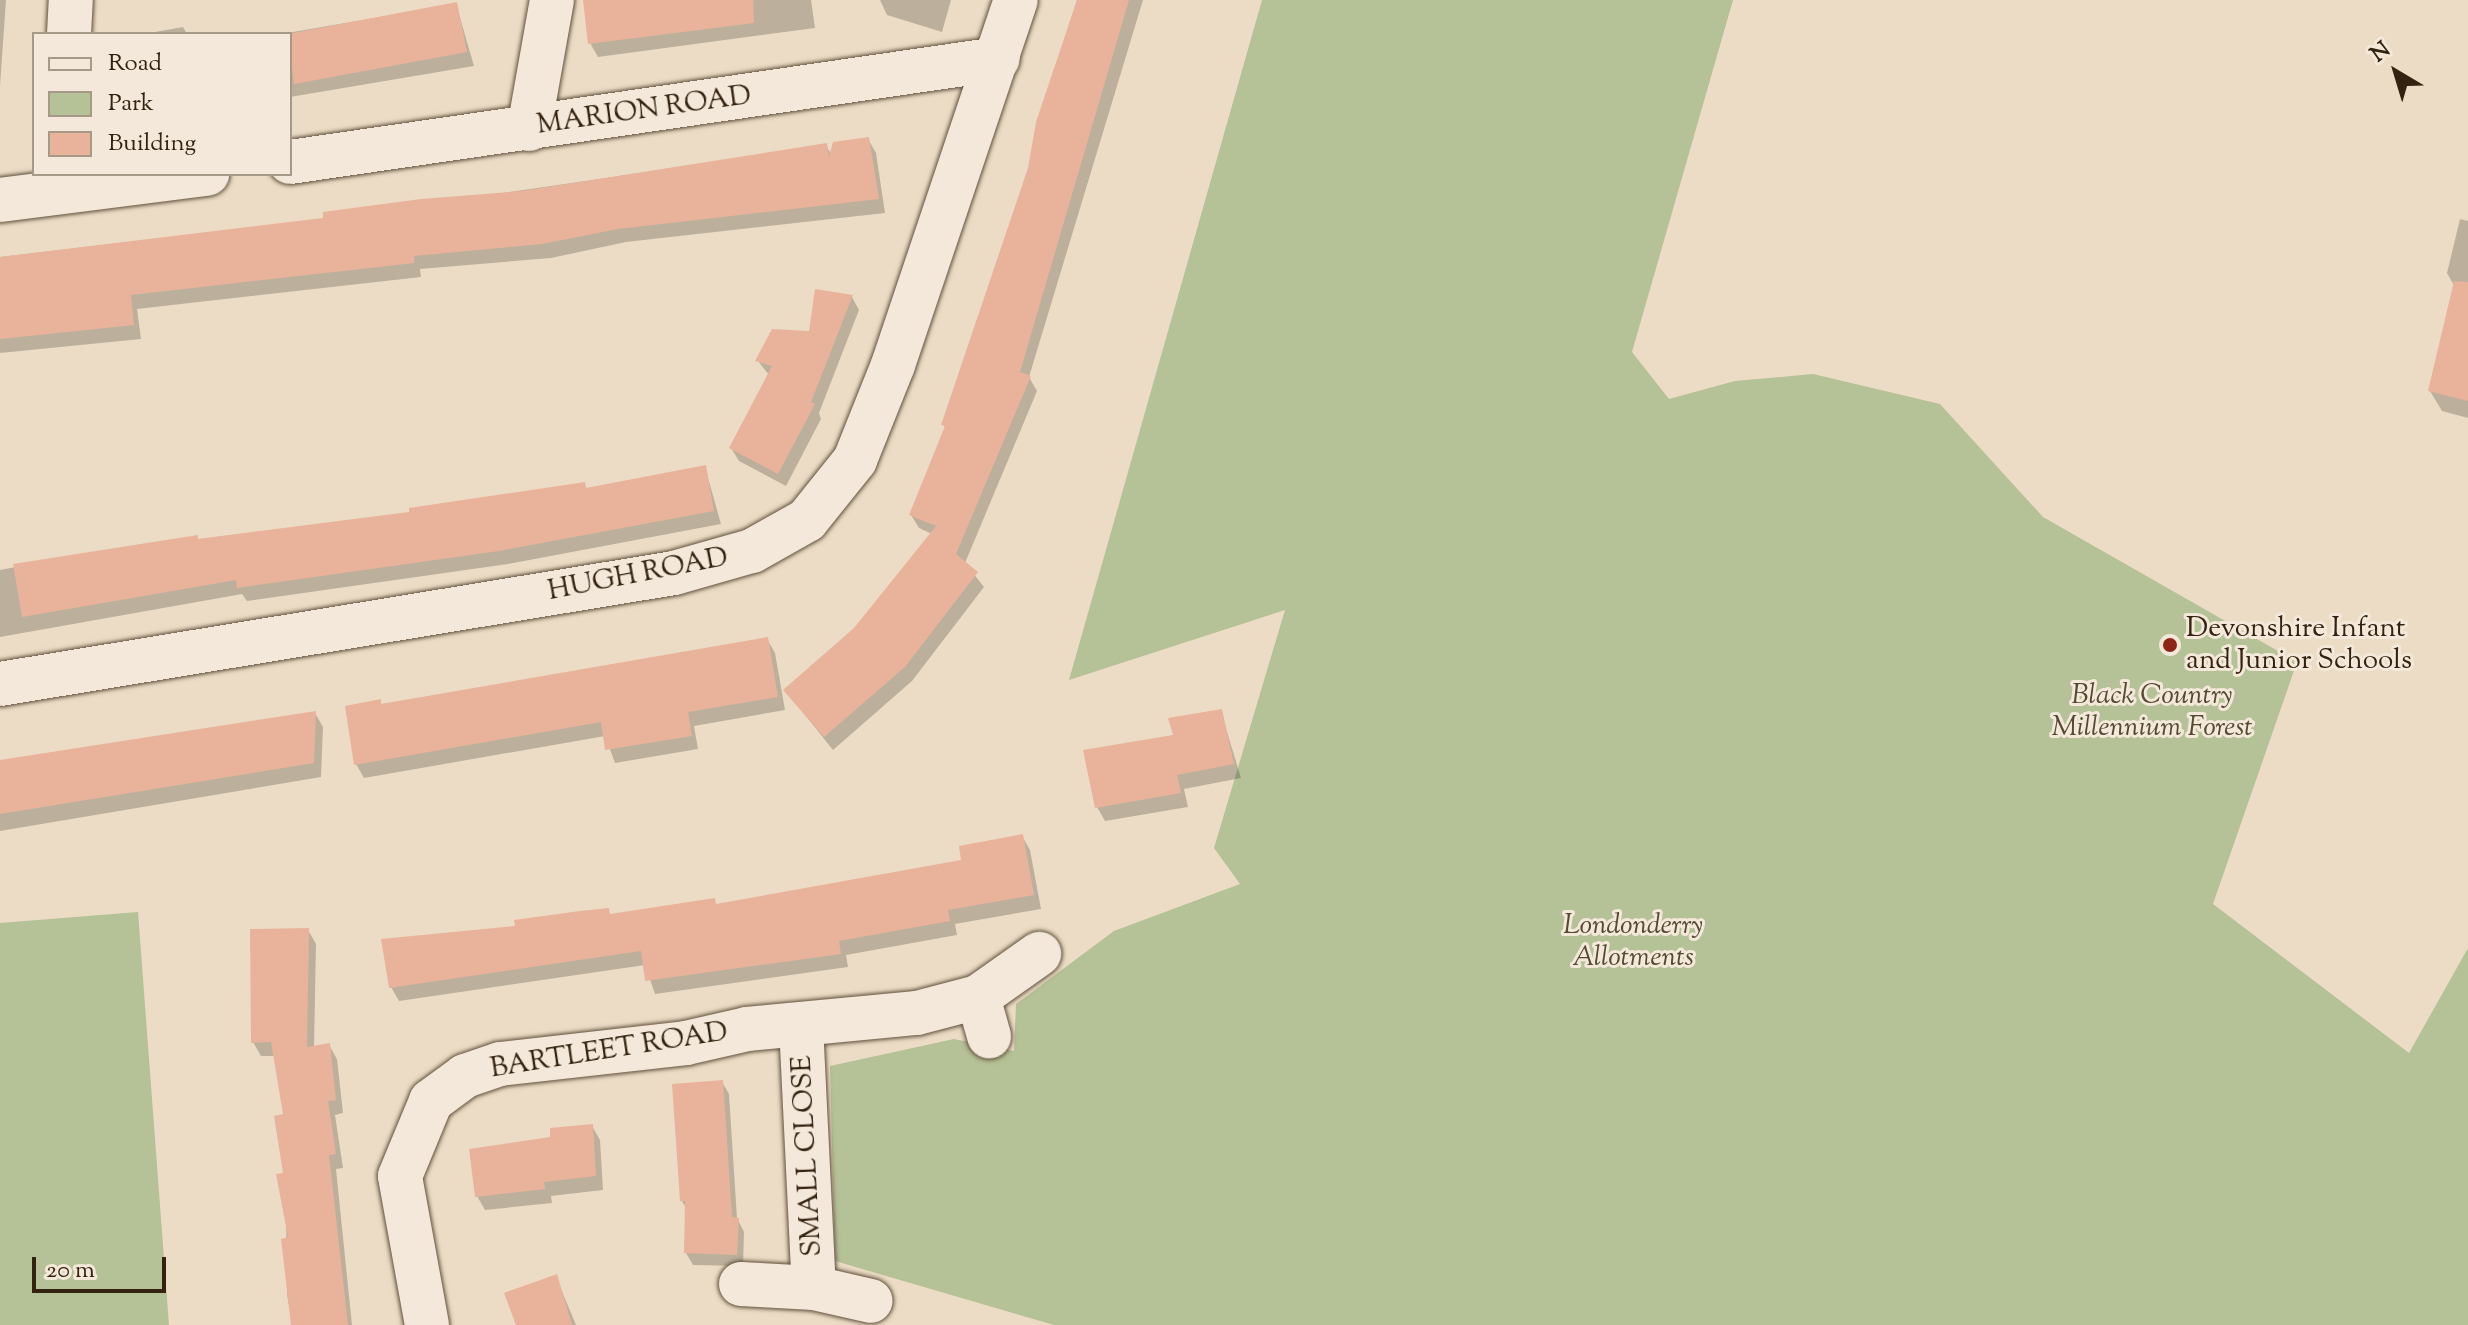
<!DOCTYPE html>
<style>
body{margin:0}
#map{position:relative;width:2468px;height:1325px;overflow:hidden;background:#ecdcc5;font-family:"Sorts Mill Goudy",serif}
div>[style]{position:absolute}
.green>*{inset:0;background:#b5c196}
.shadow>*{inset:0;background:#0003}
.building>*{inset:0;background:#e8b39a}
.roads{filter:drop-shadow(0 0 2px #61503c) drop-shadow(0 0 2px #61503c)}
.minor>*{height:44px;margin:-22px;padding:0 22px;transform-origin:22px;border-radius:22px;background:#f3e8d9}
.dots>*{width:22px;height:22px;translate:-50% -50%;box-sizing:border-box;border:4px solid #f3e8d9;border-radius:50%}
span{translate:-50% -50%;white-space:nowrap;text-align:center;line-height:1.15;-webkit-text-stroke:6px #f3e8d9;paint-order:stroke}
.street-label{font-size:28px;color:#33220f}
.poi-label{font-size:28px;color:#33220f}
.left{translate:0 -50%;text-align:left}
.park-label{font-size:28px;color:#544a31;font-style:italic}
.legend{position:absolute;left:32px;top:32px;width:260px;height:144px;box-sizing:border-box;background:#f3e8d9;border:2px solid #a69988;margin:0;padding:10px 14px;list-style:none;font-size:24px;color:#33220f}
.legend li{display:flex;align-items:center;gap:16px;height:40px}
.legend b{width:40px;border:2px solid #a69988}
.north{position:absolute;left:2356px;top:32px;width:80px;height:80px;-webkit-text-stroke:6px #f3e8d9;paint-order:stroke;rotate:322deg;font-size:22px;font-weight:700;line-height:32px;text-align:center;color:#33220f}
.north::after{content:'';display:block;margin:auto;width:28px;height:36px;background:#33220f;clip-path:polygon(50% 0,100% 100%,50% 72%,0 100%)}
.scale{position:absolute;left:32px;top:1257px;width:134px;height:36px;box-sizing:border-box;border:4px solid #33220f;border-top:0;padding-left:10px;font-size:24px;line-height:28px;white-space:nowrap;color:#33220f;-webkit-text-stroke:6px #f3e8d9;paint-order:stroke}
</style>
<div id="map">
<div class="green">
<i style="clip-path:polygon(1262px 0,1733px 0,1632px 352px,1669px 399px,1735px 381px,1813px 374px,1940px 404px,2043px 517px,2297px 662px,2213px 904px,2409px 1053px,2468px 948px,2468px 1325px,1054px 1325px,835px 1261px,830px 1066px,954px 1039px,1014px 1051px,1016px 1004px,1114px 931px,1240px 884px,1214px 848px,1285px 610px,1069px 680px)"></i>
<i style="clip-path:polygon(138px 912px,169px 1325px,0 1325px,0 923px)"></i>
</div>
<div class="shadow">
<i style="clip-path:polygon(0 0,6px 0,0 86px)"></i>
<i style="clip-path:polygon(585px 0,811px 0,815px 28px,598px 57px,590px 43px)"></i>
<i style="clip-path:polygon(880px 0,951px 0,942px 32px,887px 15px)"></i>
<i style="clip-path:polygon(1077px 0,1143px 0,1029px 377px,1037px 391px,965px 563px,984px 587px,912px 681px,833px 750px,786px 691px,855px 629px,932px 534px,919px 528px,911px 515px,946px 429px,943px 424px,1030px 168px,1038px 122px)"></i>
<i style="clip-path:polygon(456px 4px,474px 66px,290px 97px,290px 34px,281px 34px)"></i>
<i style="clip-path:polygon(183px 27px,187px 34px,144px 34px)"></i>
<i style="clip-path:polygon(868px 139px,876px 153px,885px 213px,626px 242px,551px 258px,420px 269px,421px 277px,137px 309px,141px 339px,0 353px,0 257px,325px 219px,826px 146px,832px 155px)"></i>
<i style="clip-path:polygon(2460px 219px,2468px 221px,2468px 418px,2442px 411px,2430px 391px,2455px 287px,2447px 273px)"></i>
<i style="clip-path:polygon(852px 297px,859px 310px,819px 413px,821px 419px,786px 486px,739px 461px,731px 448px,769px 375px,758px 361px,811px 333px)"></i>
<i style="clip-path:polygon(705px 467px,721px 524px,508px 564px,247px 601px,242px 594px,0 637px,0 570px,94px 552px,412px 513px,584px 484px,588px 490px)"></i>
<i style="clip-path:polygon(767px 639px,775px 653px,785px 710px,694px 726px,698px 749px,615px 763px,605px 736px,364px 778px,356px 764px,382px 706px)"></i>
<i style="clip-path:polygon(1221px 712px,1241px 778px,1184px 789px,1188px 807px,1105px 821px,1097px 807px,1175px 737px)"></i>
<i style="clip-path:polygon(315px 713px,323px 727px,321px 777px,0 831px,0 764px)"></i>
<i style="clip-path:polygon(1022px 836px,1030px 850px,1041px 909px,955px 924px,957px 935px,846px 955px,848px 967px,655px 994px,645px 965px,399px 1001px,391px 987px,518px 928px,608px 910px,611px 916px,714px 901px,717px 905px,964px 862px)"></i>
<i style="clip-path:polygon(308px 930px,316px 944px,314px 1048px,329px 1045px,337px 1059px,343px 1113px,335px 1115px,343px 1168px,336px 1169px,352px 1325px,293px 1325px,287px 1295px,285px 1116px,275px 1056px,261px 1056px,253px 1042px)"></i>
<i style="clip-path:polygon(722px 1082px,729px 1094px,737px 1218px,744px 1232px,743px 1266px,693px 1265px,686px 1253px,687px 1210px,682px 1201px)"></i>
<i style="clip-path:polygon(592px 1126px,600px 1140px,603px 1190px,551px 1196px,552px 1203px,485px 1210px,477px 1196px,552px 1139px)"></i>
<i style="clip-path:polygon(556px 1277px,576px 1325px,518px 1325px)"></i>
</div>
<div class="building">
<i style="clip-path:polygon(583px 0,753px 0,754px 23px,588px 44px)"></i>
<i style="clip-path:polygon(1077px 0,1129px 0,1020px 372px,1031px 376px,956px 554px,978px 572px,905px 667px,824px 737px,783px 690px,854px 628px,936px 526px,909px 515px,945px 426px,941px 425px,1028px 168px,1036px 122px)"></i>
<i style="clip-path:polygon(457px 2px,467px 52px,294px 84px,288px 34px)"></i>
<i style="clip-path:polygon(869px 137px,879px 199px,618px 229px,542px 244px,414px 256px,414px 263px,131px 295px,134px 325px,0 339px,0 257px,323px 218px,323px 212px,421px 199px,522px 191px,827px 143px,829px 157px,833px 142px)"></i>
<i style="clip-path:polygon(2454px 281px,2468px 282px,2468px 401px,2428px 391px)"></i>
<i style="clip-path:polygon(815px 289px,853px 295px,811px 402px,815px 404px,778px 474px,729px 448px,772px 366px,755px 361px,772px 329px,809px 331px)"></i>
<i style="clip-path:polygon(706px 465px,714px 511px,499px 551px,237px 588px,236px 580px,22px 617px,13px 564px,198px 535px,198px 539px,409px 512px,409px 508px,585px 482px,586px 488px)"></i>
<i style="clip-path:polygon(768px 637px,778px 697px,688px 712px,692px 736px,605px 750px,601px 722px,354px 765px,345px 706px,381px 699px,381px 704px)"></i>
<i style="clip-path:polygon(1222px 709px,1234px 764px,1177px 775px,1181px 793px,1095px 808px,1083px 750px,1173px 735px,1168px 718px)"></i>
<i style="clip-path:polygon(316px 711px,314px 763px,0 814px,0 760px)"></i>
<i style="clip-path:polygon(1023px 834px,1034px 895px,948px 910px,950px 921px,839px 941px,841px 954px,645px 981px,641px 951px,389px 988px,381px 939px,515px 926px,514px 920px,580px 911px,609px 908px,610px 914px,715px 898px,716px 904px,961px 860px,959px 846px)"></i>
<i style="clip-path:polygon(309px 928px,307px 1047px,330px 1043px,336px 1100px,328px 1101px,336px 1154px,329px 1155px,348px 1325px,291px 1325px,281px 1239px,288px 1237px,276px 1174px,283px 1173px,274px 1116px,283px 1114px,271px 1042px,251px 1043px,250px 929px)"></i>
<i style="clip-path:polygon(723px 1080px,732px 1217px,739px 1218px,737px 1255px,684px 1253px,685px 1201px,680px 1201px,672px 1084px)"></i>
<i style="clip-path:polygon(593px 1124px,596px 1176px,544px 1182px,545px 1189px,475px 1197px,469px 1149px,550px 1137px,550px 1128px)"></i>
<i style="clip-path:polygon(557px 1274px,572px 1325px,516px 1325px,504px 1293px)"></i>
</div>
<div class="roads">
<div class="minor">
<i style="left:69px;top:34px;width:34px;rotate:-87deg"></i>
<i style="left:529px;top:129px;width:131px;rotate:-79.9deg"></i>
<i style="left:290px;top:162px;width:715px;rotate:-8.28deg"></i>
<i style="left:0;top:200px;width:209px;rotate:-7.2deg"></i>
<i style="left:0;top:684px;width:683px;rotate:-9.35deg"></i>
<i style="left:674px;top:573px;width:81px;rotate:-15.8deg"></i>
<i style="left:752px;top:551px;width:63px;rotate:-29.4deg"></i>
<i style="left:807px;top:520px;width:77px;rotate:-51.3deg"></i>
<i style="left:855px;top:460px;width:102px;rotate:-68.2deg"></i>
<i style="left:893px;top:365px;width:385px;rotate:-71.4deg"></i>
<i style="left:978px;top:997px;width:41px;rotate:74.2deg"></i>
<i style="left:801px;top:1025px;width:263px;rotate:87.2deg"></i>
<i style="left:741px;top:1284px;width:73px;rotate:3.1deg"></i>
<i style="left:814px;top:1288px;width:58px;rotate:12.8deg"></i>
<i style="left:427px;top:1325px;width:151px;rotate:-100.3deg"></i>
<i style="left:400px;top:1176px;width:81px;rotate:-67.5deg"></i>
<i style="left:431px;top:1101px;width:42px;rotate:-36.3deg"></i>
<i style="left:465px;top:1076px;width:37px;rotate:-19deg"></i>
<i style="left:500px;top:1064px;width:187px;rotate:-6.4deg"></i>
<i style="left:686px;top:1043px;width:63px;rotate:-12.9deg"></i>
<i style="left:747px;top:1029px;width:171px;rotate:-5.4deg"></i>
<i style="left:917px;top:1013px;width:63px;rotate:-14.7deg"></i>
<i style="left:978px;top:997px;width:75px;rotate:-35.2deg"></i>
</div>
</div>
<div class="dots">
<i style="left:2170px;top:645px;background:#8f2418"></i>
</div>
<div class="street-label">
<span style="left:644px;top:111px;rotate:-8deg">MARION ROAD</span>
<span style="left:638px;top:575px;rotate:-11deg">HUGH ROAD</span>
<span style="left:609px;top:1051px;rotate:-9deg">BARTLEET ROAD</span>
<span style="left:808px;top:1156px;rotate:-93deg">SMALL CLOSE</span>
</div>
<div class="poi-label">
<span class="left" style="left:2186px;top:645px">Devonshire Infant<br>and Junior Schools</span>
</div>
<div class="park-label">
<span style="left:2152px;top:712px">Black Country<br>Millennium Forest</span>
<span style="left:1633px;top:942px">Londonderry<br>Allotments</span>
</div>
<ul class="legend">
<li><b style="height:10px;background:#f3e8d9"></b>Road</li>
<li><b style="height:22px;background:#b5c196"></b>Park</li>
<li><b style="height:22px;background:#e8b39a"></b>Building</li>
</ul>
<div class="north">N</div>
<div class="scale">20 m</div>
</div>
